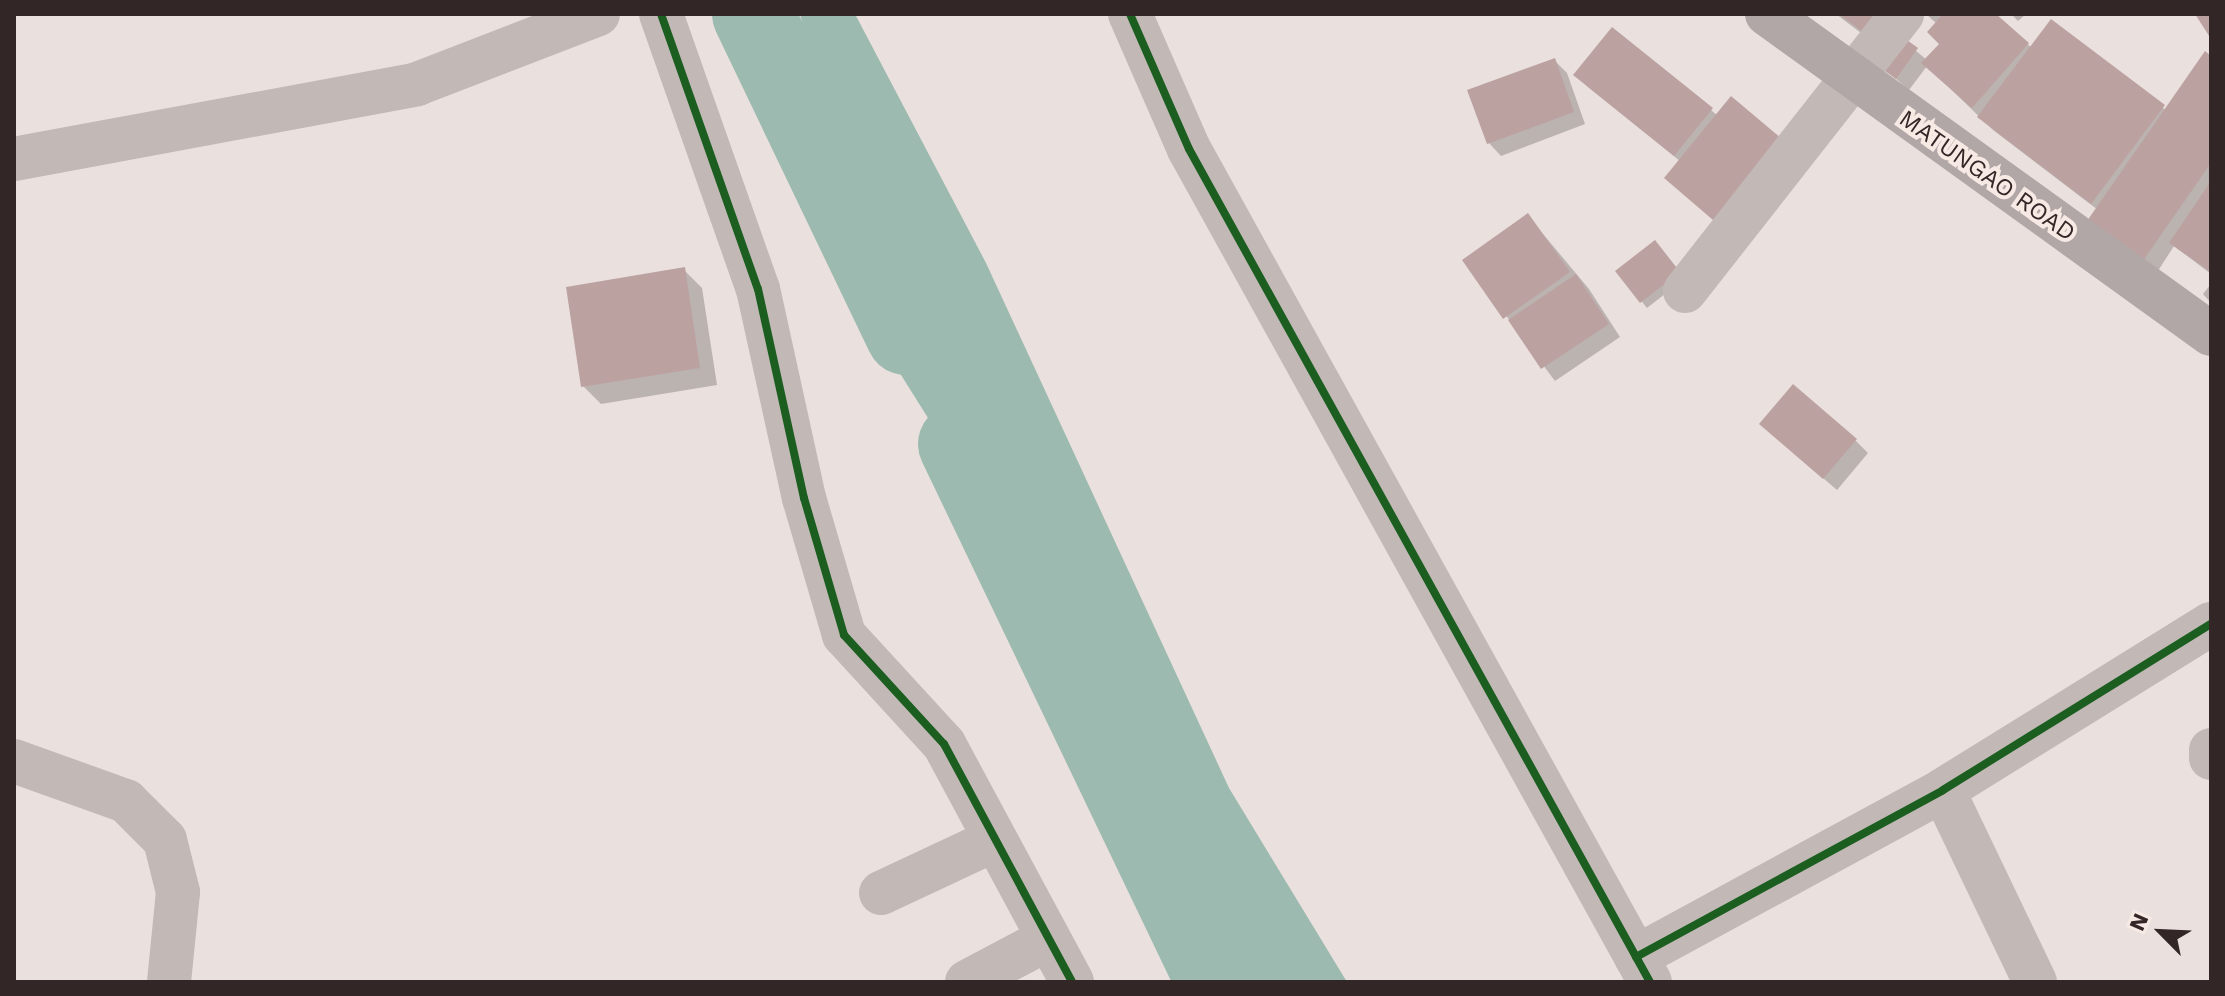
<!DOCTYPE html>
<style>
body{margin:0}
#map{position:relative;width:2225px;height:996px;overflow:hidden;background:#eae0dd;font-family:"Work Sans",sans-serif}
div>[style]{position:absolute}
.water>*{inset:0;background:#9cbab0}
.shadow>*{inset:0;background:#0003}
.river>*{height:82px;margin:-41px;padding:0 41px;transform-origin:41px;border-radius:41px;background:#9cbab0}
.building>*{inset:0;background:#bca1a1}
.minor>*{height:44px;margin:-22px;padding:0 22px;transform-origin:22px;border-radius:22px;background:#c2b9b7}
.major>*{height:44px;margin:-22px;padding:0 22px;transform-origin:22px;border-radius:22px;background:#b1a7a6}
.cycleway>*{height:8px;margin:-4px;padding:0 4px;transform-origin:4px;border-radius:4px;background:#1b5e20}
span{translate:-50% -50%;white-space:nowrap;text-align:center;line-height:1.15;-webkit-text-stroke:8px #f7e9e4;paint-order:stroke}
.street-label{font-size:24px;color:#322626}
.frame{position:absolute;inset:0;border:16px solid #322626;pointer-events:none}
.north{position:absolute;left:2121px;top:892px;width:80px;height:80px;-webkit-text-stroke:6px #f7e9e4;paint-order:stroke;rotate:294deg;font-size:22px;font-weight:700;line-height:32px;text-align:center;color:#322626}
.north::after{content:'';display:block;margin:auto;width:28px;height:36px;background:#322626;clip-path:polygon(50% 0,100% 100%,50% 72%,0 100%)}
</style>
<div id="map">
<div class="water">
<i style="clip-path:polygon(800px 14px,855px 14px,986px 263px,1229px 788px,1347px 982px,1213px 982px,1119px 722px,891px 359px)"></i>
</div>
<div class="shadow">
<i style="clip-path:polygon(1836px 14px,1914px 14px,1898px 36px,1927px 60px,1941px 44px,1937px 24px,1926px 14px,1993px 14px,2032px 48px,2167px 110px,2211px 58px,2211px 274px,2174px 246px,2154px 277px,2098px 210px,1993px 130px,1927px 66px,1909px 90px,1881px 66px,1886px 52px)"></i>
<i style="clip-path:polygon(2011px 14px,2026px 14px,2018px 21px)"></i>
<i style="clip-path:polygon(1554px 60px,1567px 73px,1585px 124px,1501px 156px,1489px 143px)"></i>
<i style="clip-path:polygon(1588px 87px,1711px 110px,1718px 116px,1680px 161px)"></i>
<i style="clip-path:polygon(1528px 216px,1589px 289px,1620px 337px,1555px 381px,1465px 261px)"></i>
<i style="clip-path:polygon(684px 270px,702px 288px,717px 385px,601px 404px,583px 386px)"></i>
<i style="clip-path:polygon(1618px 272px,1684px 279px,1647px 308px)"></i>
<i style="clip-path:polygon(2211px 284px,2211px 303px,2203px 294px)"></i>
<i style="clip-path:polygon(1774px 436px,1855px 440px,1868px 453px,1837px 490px)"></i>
</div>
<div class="river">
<i style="left:753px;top:14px;width:355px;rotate:64.4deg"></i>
<i style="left:959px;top:444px;width:597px;rotate:64.38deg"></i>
</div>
<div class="building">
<i style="clip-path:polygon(1839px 14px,1883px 14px,1867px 35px)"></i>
<i style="clip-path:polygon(1943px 14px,1996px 14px,2029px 43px,1972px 108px,1921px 63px,1939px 44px,1927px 32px)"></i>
<i style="clip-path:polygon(2195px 14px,2211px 14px,2211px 39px)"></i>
<i style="clip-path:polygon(2051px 19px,2165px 105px,2091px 204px,1977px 117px)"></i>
<i style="clip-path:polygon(1612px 27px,1713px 108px,1674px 156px,1573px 75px)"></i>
<i style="clip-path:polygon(1900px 35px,1918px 48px,1896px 79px,1878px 66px)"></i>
<i style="clip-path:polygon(2205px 51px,2211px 56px,2211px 163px,2140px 265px,2087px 221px)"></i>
<i style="clip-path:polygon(1555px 58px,1574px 112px,1487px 144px,1467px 90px)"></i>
<i style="clip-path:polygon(1731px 96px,1788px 144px,1720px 226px,1664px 178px)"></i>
<i style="clip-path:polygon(2211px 181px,2211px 272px,2169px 243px)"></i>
<i style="clip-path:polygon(1528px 213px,1570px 272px,1503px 319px,1462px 260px)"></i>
<i style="clip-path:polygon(1655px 240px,1680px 272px,1640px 303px,1615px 271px)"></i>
<i style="clip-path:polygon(685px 267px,700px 368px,581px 387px,566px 287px)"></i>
<i style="clip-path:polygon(1576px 274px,1609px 324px,1541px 369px,1508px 320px)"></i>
<i style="clip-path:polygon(1793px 384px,1857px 439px,1823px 479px,1759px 424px)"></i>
</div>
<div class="minor">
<i style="left:661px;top:14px;width:292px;rotate:70.6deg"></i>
<i style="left:758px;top:289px;width:214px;rotate:77.6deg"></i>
<i style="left:804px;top:498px;width:143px;rotate:73.7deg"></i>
<i style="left:844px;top:635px;width:148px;rotate:47.5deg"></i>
<i style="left:944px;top:744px;width:270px;rotate:61.7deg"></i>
<i style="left:1130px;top:14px;width:147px;rotate:66.4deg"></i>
<i style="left:1189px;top:149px;width:952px;rotate:61.04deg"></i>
<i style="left:14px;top:159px;width:410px;rotate:-10.5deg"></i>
<i style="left:417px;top:84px;width:194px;rotate:-21.1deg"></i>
<i style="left:1685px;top:291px;width:352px;rotate:-51.9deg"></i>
<i style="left:2211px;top:750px;width:8px;rotate:90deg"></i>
<i style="left:14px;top:761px;width:119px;rotate:19.7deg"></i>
<i style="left:126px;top:801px;width:55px;rotate:45deg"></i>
<i style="left:165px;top:840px;width:54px;rotate:76deg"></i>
<i style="left:178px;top:892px;width:90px;rotate:95.7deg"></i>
<i style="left:1943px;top:790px;width:213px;rotate:64.4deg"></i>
<i style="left:881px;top:893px;width:125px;rotate:-25.1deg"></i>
<i style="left:1636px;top:957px;width:349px;rotate:-28.5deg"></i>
<i style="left:1943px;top:790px;width:315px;rotate:-31.8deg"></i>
<i style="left:967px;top:982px;width:92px;rotate:-28deg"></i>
</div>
<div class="major">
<i style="left:1767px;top:14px;width:547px;rotate:35.78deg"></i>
</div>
<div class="cycleway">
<i style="left:661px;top:14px;width:292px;rotate:70.6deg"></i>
<i style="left:758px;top:289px;width:214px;rotate:77.6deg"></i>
<i style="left:804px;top:498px;width:143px;rotate:73.7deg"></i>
<i style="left:844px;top:635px;width:148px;rotate:47.5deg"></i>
<i style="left:944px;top:744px;width:270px;rotate:61.7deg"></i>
<i style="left:1130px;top:14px;width:147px;rotate:66.4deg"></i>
<i style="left:1189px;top:149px;width:952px;rotate:61.04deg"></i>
<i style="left:1636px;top:957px;width:349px;rotate:-28.5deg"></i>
<i style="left:1943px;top:790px;width:315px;rotate:-31.8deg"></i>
</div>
<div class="street-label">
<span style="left:1987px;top:176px;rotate:35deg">MATUNGAO ROAD</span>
</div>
<div class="frame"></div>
<div class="north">N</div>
</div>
